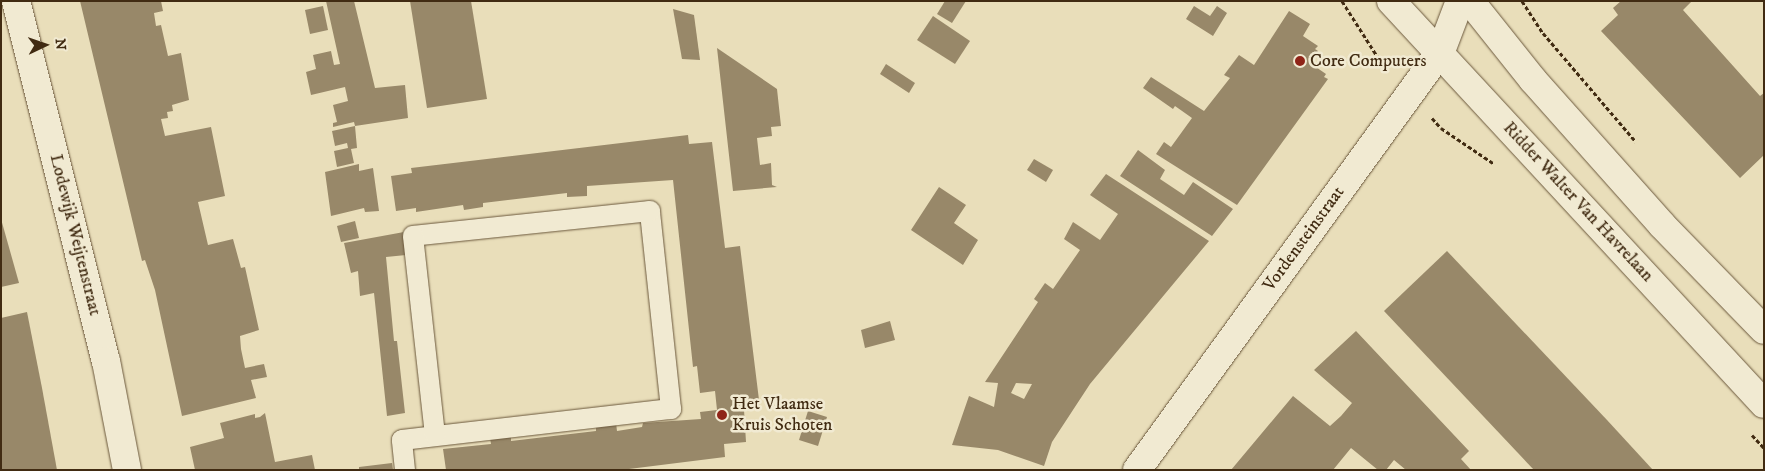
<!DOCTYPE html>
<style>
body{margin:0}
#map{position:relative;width:1765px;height:471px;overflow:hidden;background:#e9deba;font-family:"IM FELL DW Pica",serif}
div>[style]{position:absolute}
.building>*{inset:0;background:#988869}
.path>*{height:3px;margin-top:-1.5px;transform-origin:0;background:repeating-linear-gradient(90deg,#412b12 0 4px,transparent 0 6.5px)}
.roads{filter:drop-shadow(0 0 1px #6b583c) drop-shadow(0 0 1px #6b583c)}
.service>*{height:20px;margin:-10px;padding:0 10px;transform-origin:10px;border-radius:10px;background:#f1ead2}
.minor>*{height:28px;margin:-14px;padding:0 14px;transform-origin:14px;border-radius:14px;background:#f1ead2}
.tertiary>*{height:28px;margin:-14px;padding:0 14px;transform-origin:14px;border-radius:14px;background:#f1ead2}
.secondary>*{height:28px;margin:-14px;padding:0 14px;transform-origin:14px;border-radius:14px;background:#f1ead2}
.dots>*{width:14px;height:14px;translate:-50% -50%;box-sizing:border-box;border:2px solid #f1ead2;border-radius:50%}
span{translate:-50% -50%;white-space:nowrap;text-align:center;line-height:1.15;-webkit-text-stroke:5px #f1ead2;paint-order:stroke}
.poi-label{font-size:18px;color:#412b12}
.left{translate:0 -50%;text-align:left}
.street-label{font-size:18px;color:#412b12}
.frame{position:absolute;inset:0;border:2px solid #412b12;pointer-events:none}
.north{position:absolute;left:20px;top:20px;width:50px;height:50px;-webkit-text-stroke:4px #f1ead2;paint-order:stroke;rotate:87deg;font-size:14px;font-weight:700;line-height:20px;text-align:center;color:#412b12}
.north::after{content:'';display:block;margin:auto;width:18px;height:22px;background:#412b12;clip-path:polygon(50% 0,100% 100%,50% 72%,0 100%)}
</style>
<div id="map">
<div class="building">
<i style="clip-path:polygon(80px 1px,161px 1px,163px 11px,154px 13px,156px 26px,161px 25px,168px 56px,181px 53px,189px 100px,172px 105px,173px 111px,167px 112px,168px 118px,161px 119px,165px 136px,211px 127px,225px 196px,198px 202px,208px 245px,233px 239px,241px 268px,245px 267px,259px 330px,240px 336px,241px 349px,245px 368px,264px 364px,267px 377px,251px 380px,256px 398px,182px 416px,155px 290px,145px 260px,142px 261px)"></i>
<i style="clip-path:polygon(326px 1px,354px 1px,375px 88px,405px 85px,408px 118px,355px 126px,357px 148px,351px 149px,354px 163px,337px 167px,334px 151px,348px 148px,347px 143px,335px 146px,332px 131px,355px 126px,354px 122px,333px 127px,333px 123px,337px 122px,333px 105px,348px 101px,345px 87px,311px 95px,306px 72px,316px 69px,313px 55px,331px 51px,334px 65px,340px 64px)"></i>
<i style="clip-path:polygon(410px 1px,471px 1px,487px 99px,427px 108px)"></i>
<i style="clip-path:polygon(945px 1px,966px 1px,952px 23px,937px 14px)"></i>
<i style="clip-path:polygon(1621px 1px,1692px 1px,1683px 10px,1760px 96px,1764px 93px,1764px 155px,1740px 178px,1601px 31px,1618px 15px,1613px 8px)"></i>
<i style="clip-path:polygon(323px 6px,328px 30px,310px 34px,305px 10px)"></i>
<i style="clip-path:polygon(1194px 6px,1210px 16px,1217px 6px,1227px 13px,1213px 36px,1186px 19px)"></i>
<i style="clip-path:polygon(673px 9px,694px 15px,700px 60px,682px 59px)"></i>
<i style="clip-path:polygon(1289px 11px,1310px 24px,1303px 36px,1318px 46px,1315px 49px,1318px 51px,1310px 63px,1326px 74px,1324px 77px,1328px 79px,1237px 205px,1156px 154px,1164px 142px,1171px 147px,1192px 118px,1175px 106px,1173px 109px,1143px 88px,1151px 77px,1204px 111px,1230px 78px,1224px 75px,1239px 55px,1254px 65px)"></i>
<i style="clip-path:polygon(933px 16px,970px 41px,955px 64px,917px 40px)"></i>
<i style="clip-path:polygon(717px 48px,777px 89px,781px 126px,771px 127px,772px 136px,757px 138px,760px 165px,771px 163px,772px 185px,777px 187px,733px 191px)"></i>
<i style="clip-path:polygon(886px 64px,915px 83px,909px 93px,880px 74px)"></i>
<i style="clip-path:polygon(688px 135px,689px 144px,712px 142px,725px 248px,740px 246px,760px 408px,744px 410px,746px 442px,724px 444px,725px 457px,621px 470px,446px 470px,443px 449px,491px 444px,490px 438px,511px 435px,511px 441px,596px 431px,596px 425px,616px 423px,617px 431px,642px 427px,643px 423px,701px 419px,700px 412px,717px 410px,715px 391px,700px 393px,697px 366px,693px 367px,673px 180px,587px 186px,587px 196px,567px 197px,567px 193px,483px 203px,483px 207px,464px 210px,463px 205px,416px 212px,416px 208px,396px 211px,391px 176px,412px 173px,411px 168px)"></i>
<i style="clip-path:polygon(1138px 150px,1165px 170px,1160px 179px,1184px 195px,1193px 182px,1233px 209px,1212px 236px,1120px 176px)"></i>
<i style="clip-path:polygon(1034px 159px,1053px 170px,1046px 182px,1027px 170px)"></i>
<i style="clip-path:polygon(359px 164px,359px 171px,373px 168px,379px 211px,365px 212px,364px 208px,331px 216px,325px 172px)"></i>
<i style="clip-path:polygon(evenodd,1106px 174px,1209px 241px,1090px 384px,1052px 442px,1044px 466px,998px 450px,952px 445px,969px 396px,994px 407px,998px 383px,985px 382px,1038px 302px,1034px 299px,1045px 283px,1053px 289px,1080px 250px,1064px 239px,1073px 222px,1100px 240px,1118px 214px,1090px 195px,1106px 174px,1016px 383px,1032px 384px,1024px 399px,1011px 393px,1016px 383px)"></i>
<i style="clip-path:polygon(939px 187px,966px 205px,954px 223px,978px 240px,963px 265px,911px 230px)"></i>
<i style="clip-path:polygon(1px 219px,19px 283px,1px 287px)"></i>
<i style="clip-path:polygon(355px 221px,359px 238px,341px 242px,337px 226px)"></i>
<i style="clip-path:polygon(404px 232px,406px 255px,386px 257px,394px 341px,397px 341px,405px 413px,387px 416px,374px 293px,360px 296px,358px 271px,351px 273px,344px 243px)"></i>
<i style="clip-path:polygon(1447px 251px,1607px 420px,1653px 470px,1534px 470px,1384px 311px)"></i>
<i style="clip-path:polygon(27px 312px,42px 388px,57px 470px,1px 470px,1px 318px)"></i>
<i style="clip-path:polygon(890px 321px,895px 340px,865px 348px,861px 330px)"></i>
<i style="clip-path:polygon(1356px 331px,1469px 451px,1461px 459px,1471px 470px,1406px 470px,1394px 460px,1386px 470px,1378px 470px,1351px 448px,1333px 470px,1231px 470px,1293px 396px,1330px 426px,1341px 416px,1352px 403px,1314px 370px)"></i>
<i style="clip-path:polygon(808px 411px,827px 417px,818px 446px,799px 440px)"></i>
<i style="clip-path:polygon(265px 413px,275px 462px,312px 455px,315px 470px,195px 470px,190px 447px,224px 438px,220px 423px,255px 414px,255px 418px,260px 417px)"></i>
<i style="clip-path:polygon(392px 463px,393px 470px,359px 470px,359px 467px)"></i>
</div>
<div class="path">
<i style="left:1342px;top:1px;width:82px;rotate:57.5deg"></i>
<i style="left:1522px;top:1px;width:38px;rotate:57deg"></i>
<i style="left:1543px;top:33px;width:143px;rotate:49.5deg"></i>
<i style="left:1432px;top:118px;width:13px;rotate:48deg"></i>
<i style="left:1441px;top:128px;width:63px;rotate:33.9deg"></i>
<i style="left:1752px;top:435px;width:18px;rotate:47deg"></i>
</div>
<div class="roads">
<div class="service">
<i style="left:405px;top:470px;width:30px;rotate:-96deg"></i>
<i style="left:402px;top:440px;width:271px;rotate:-6.6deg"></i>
<i style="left:671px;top:409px;width:199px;rotate:-96.1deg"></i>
<i style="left:650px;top:211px;width:238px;rotate:174deg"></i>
<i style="left:413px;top:236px;width:200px;rotate:83.7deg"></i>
</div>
<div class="minor">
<i style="left:16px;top:1px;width:371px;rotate:76deg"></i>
<i style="left:106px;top:361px;width:111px;rotate:79.1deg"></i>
<i style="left:1137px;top:470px;width:518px;rotate:-54.04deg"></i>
</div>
<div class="tertiary">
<i style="left:1441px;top:51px;width:53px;rotate:-69.2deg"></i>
</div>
<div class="secondary">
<i style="left:1391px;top:1px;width:549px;rotate:47.21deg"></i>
<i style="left:1470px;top:1px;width:101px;rotate:51.4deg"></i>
<i style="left:1533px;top:80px;width:194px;rotate:48.3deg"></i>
<i style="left:1662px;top:225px;width:146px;rotate:45.8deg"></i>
</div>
</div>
<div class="dots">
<i style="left:1300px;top:61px;background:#8f2418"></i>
<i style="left:722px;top:415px;background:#8f2418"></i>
</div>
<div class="poi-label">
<span class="left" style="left:1310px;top:61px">Core Computers</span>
<span class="left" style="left:732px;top:415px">Het Vlaamse<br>Kruis Schoten</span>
</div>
<div class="street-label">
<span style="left:1578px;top:202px;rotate:47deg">Ridder Walter Van Havrelaan</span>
<span style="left:75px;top:235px;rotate:76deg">Lodewijk Weijtenstraat</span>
<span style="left:1304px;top:239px;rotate:-54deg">Vordensteinstraat</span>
</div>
<div class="frame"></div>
<div class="north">N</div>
</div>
